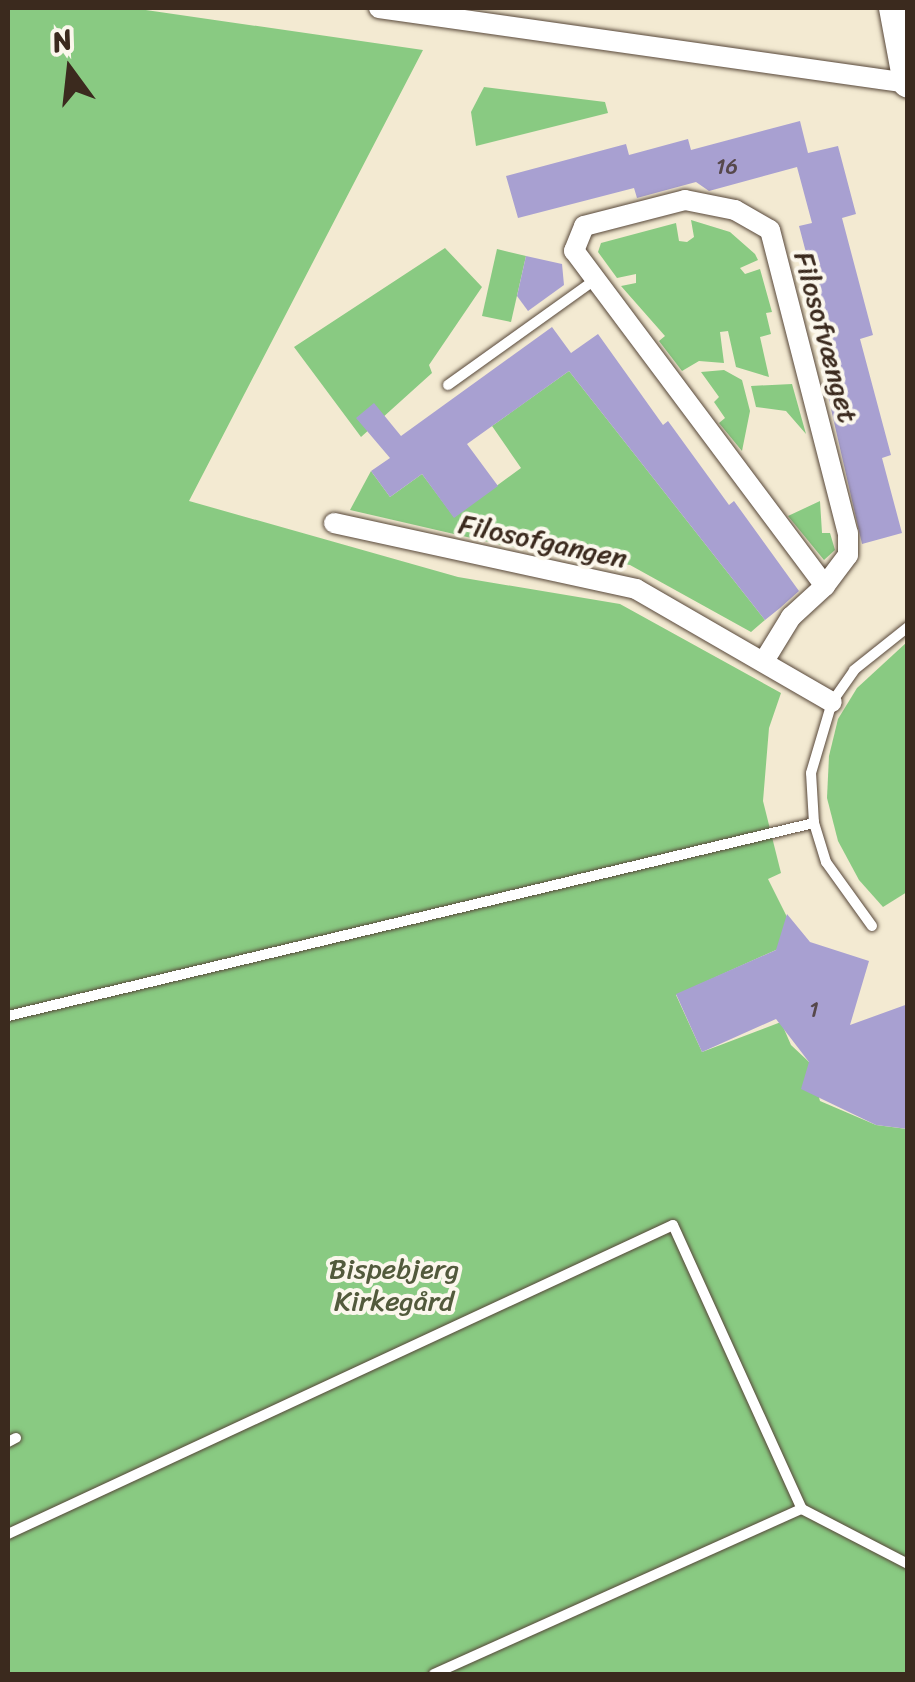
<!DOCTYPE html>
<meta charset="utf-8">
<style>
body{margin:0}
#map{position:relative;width:915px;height:1682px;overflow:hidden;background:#f3ead2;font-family:Sriracha,sans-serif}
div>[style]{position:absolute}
.green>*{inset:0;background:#89ca82}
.building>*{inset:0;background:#a8a0d1}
.roads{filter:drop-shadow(0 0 2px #574739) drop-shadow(0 0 2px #574739)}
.lane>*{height:10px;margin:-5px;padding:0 5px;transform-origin:5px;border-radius:5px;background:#fff}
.street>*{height:20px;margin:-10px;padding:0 10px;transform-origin:10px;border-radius:10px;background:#fff}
.secondary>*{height:30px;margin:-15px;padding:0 15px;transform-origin:15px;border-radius:15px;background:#fff}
span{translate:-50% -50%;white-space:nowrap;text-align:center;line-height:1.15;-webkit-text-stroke:8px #fbf7ec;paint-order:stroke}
.number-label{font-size:22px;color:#56484b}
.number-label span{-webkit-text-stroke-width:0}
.street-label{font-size:28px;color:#3b2a1e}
.park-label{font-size:28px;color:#525a3c}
.frame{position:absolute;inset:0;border:10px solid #3b2a1e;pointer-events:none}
.north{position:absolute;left:20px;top:20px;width:100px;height:100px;-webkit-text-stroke:8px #fbf7ec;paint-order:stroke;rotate:345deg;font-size:28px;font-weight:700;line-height:40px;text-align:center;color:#3b2a1e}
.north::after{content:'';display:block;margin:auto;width:35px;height:45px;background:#3b2a1e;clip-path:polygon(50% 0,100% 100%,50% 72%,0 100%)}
</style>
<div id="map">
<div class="green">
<i style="clip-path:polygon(8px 8px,132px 8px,423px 50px,189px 501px,458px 577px,620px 604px,781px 693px,769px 728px,763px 801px,781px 873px,768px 879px,789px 921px,778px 949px,676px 995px,702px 1052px,781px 1022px,791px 1045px,809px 1062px,820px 1101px,876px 1125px,907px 1129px,907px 1674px,8px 1674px)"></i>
<i style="clip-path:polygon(484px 87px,605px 102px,608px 113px,476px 146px,471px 112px)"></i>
<i style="clip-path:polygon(691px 220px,730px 232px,755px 254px,758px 260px,740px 268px,745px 274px,760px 269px,772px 312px,766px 313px,771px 334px,760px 337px,769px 377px,736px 367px,728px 331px,720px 332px,724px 363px,699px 361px,682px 371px,659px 341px,665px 336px,621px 286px,636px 283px,636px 274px,617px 278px,598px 252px,601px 243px,676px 223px,679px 241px,687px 242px,694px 237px)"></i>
<i style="clip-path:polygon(445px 248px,482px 287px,429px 365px,432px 373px,361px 437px,294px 347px)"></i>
<i style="clip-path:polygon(497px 249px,526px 256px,511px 322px,482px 316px)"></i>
<i style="clip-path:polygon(724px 370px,742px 380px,750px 411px,742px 451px,719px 423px,725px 418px,714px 402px,719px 397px,701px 372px)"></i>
<i style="clip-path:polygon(569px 371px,765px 620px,751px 632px,630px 565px,506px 546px,350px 510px,371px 471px,390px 497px,422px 474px,454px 517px,521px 468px,492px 426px)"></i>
<i style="clip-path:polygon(792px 384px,806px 434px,786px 411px,756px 407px,751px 386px)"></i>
<i style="clip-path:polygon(820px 501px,822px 533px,830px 533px,835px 550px,824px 560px,788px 516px)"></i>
<i style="clip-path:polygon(907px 642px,907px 892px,883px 907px,859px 880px,838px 841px,827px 798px,829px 756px,838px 719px,857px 688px)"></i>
</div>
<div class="building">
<i style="clip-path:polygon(800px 121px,808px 153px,838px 146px,856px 214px,842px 218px,873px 335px,860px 339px,891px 455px,882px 458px,902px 533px,862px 544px,817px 348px,830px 344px,799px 226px,812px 223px,797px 167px,709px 191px,696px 182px,637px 198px,634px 188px,518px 218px,506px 176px,626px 144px,629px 155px,688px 139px,691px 150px)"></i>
<i style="clip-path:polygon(526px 256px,562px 264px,564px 285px,528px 311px,517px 296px)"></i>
<i style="clip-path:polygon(552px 327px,571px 353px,598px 334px,663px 425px,668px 421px,729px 505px,734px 501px,799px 591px,780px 608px,765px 620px,569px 371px,467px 444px,498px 486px,454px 518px,422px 474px,390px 497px,371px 471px,390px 458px,356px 418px,374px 403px,401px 436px)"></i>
<i style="clip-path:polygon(787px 914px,810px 942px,869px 961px,850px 1025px,908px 1004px,908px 1129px,876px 1125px,801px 1089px,809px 1062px,776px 1019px,702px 1052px,676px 994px,776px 950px)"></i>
</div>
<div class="roads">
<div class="lane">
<i style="left:448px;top:385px;width:178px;rotate:-35.6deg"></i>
<i style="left:872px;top:926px;width:79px;rotate:-125.7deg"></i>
<i style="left:826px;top:862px;width:41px;rotate:-107.1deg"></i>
<i style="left:814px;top:823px;width:50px;rotate:-93.4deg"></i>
<i style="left:811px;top:773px;width:74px;rotate:-73.5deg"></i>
<i style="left:832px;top:702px;width:39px;rotate:-55deg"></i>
<i style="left:854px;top:670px;width:69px;rotate:-38.5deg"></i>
<i style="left:8px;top:1016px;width:829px;rotate:-13.47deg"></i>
<i style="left:8px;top:1442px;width:9px;rotate:-27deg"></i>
<i style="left:8px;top:1534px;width:733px;rotate:-24.92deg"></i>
<i style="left:673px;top:1225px;width:312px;rotate:65.6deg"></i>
<i style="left:802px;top:1509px;width:119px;rotate:27.4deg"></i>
<i style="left:434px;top:1674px;width:403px;rotate:-24.2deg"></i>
</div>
<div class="street">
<i style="left:379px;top:8px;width:534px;rotate:8.07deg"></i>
<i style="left:685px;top:200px;width:51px;rotate:11.3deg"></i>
<i style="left:735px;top:210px;width:40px;rotate:29.7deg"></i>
<i style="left:770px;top:230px;width:313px;rotate:75.6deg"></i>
<i style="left:848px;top:533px;width:22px;rotate:90deg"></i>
<i style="left:848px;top:555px;width:39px;rotate:127deg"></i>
<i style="left:825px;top:586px;width:419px;rotate:-126.8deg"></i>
<i style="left:574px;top:251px;width:27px;rotate:-68deg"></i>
<i style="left:584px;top:226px;width:104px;rotate:-14.4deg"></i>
<i style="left:334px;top:523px;width:309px;rotate:12.3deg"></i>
<i style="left:636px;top:589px;width:226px;rotate:30deg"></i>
<i style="left:764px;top:661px;width:52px;rotate:-58.5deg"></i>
<i style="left:791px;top:617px;width:46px;rotate:-42.4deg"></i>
</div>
<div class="secondary">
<i style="left:894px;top:8px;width:76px;rotate:79.4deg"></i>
</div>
</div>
<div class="number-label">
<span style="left:727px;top:167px">16</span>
<span style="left:814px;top:1010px">1</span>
</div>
<div class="street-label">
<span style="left:826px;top:337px;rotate:75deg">Filosofvænget</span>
<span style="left:543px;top:541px;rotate:12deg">Filosofgangen</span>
</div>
<div class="park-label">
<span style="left:394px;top:1285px">Bispebjerg<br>Kirkegård</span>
</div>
<div class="frame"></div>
<div class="north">N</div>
</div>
